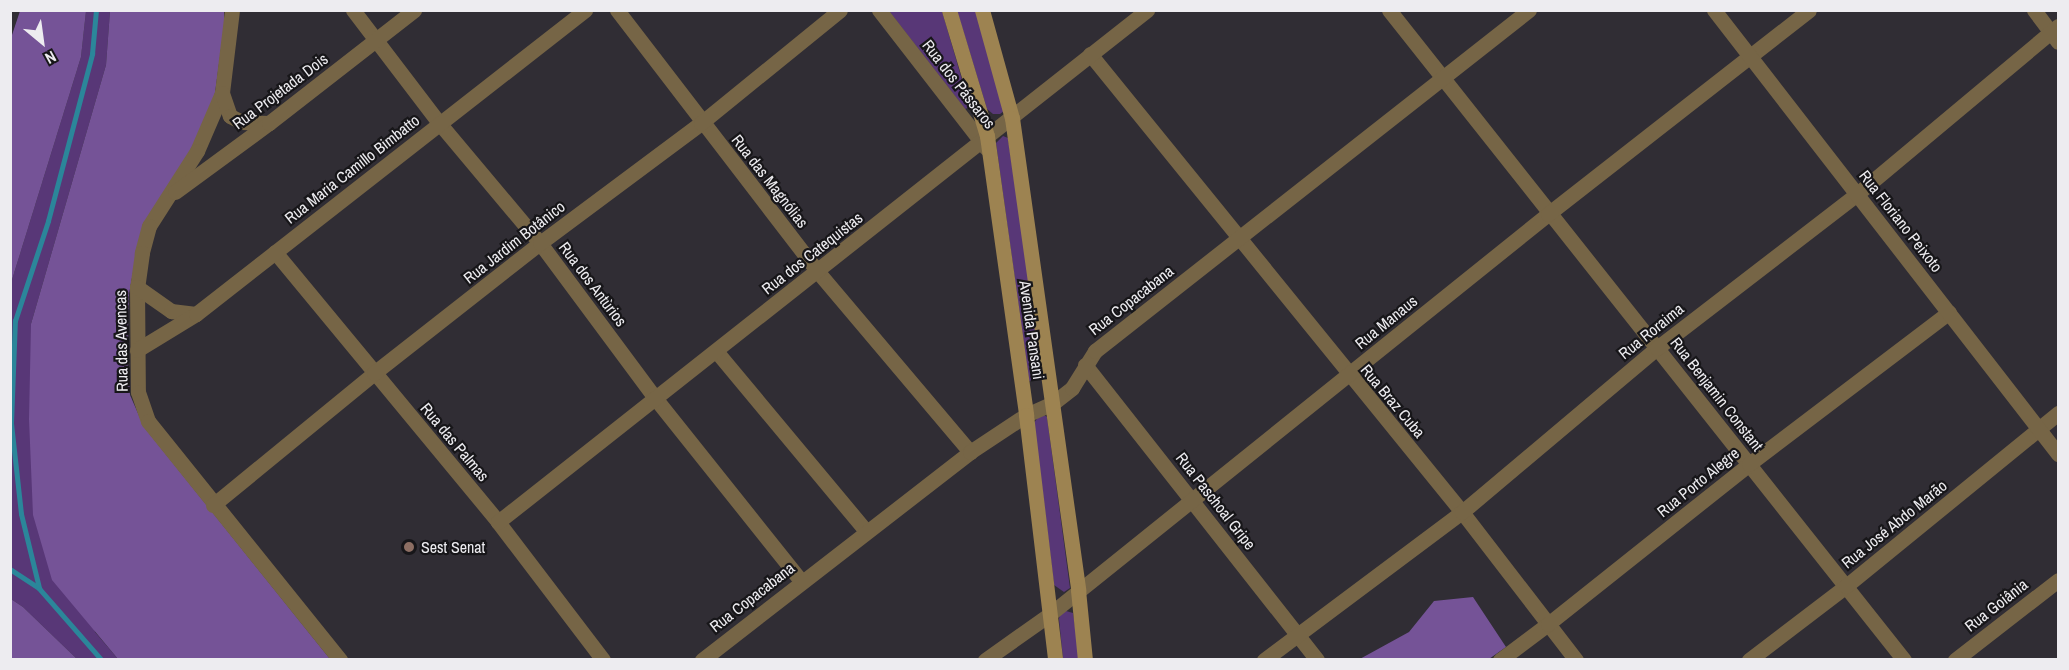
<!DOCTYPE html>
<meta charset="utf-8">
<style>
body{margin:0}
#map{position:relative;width:2069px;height:670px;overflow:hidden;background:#302d34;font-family:"Archivo Narrow",sans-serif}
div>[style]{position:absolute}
.green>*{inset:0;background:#583777}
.forest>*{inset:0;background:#755397}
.stream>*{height:4.5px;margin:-2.25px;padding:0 2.25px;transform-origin:2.25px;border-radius:2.25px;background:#2b869a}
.minor>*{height:15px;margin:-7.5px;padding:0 7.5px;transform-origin:7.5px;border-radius:7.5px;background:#766546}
.tertiary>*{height:15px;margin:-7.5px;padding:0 7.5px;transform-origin:7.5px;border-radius:7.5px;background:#766546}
.secondary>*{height:15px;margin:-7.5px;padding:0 7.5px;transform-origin:7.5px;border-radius:7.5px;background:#9d8351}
.dots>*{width:16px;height:16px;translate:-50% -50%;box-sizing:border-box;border:3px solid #171619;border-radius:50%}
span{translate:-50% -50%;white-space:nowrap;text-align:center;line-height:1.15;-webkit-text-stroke:4.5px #171619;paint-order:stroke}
.street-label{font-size:16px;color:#edecf0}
.poi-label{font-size:16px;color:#edecf0}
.left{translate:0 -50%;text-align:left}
.frame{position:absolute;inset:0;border:12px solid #edecf0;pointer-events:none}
.north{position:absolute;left:12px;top:12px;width:60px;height:60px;-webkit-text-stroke:4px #171619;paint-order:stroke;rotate:151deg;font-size:16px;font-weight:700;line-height:24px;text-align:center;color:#edecf0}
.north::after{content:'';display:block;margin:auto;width:21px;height:27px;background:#edecf0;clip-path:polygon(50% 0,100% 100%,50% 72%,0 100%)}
</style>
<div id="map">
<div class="green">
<i style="clip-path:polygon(86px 11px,110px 11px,106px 65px,31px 324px,95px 632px,118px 659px,77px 659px,23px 607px,11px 599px,11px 283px,81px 57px)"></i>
<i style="clip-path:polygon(889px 11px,942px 11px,970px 107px,965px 109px)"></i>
<i style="clip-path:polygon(957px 11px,976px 11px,1004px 111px,1000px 114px,993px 114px,987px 109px)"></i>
<i style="clip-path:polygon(1003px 136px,1008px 138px,1044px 380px,1037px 378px,1029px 381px,996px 143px)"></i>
<i style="clip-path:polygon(1044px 415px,1047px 417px,1070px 588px,1064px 592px,1054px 585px,1034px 423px,1038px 417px)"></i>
<i style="clip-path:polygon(1066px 611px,1073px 613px,1080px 659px,1063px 659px,1059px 619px,1060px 614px)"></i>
</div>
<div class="forest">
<i style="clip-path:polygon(20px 11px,86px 11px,81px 57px,11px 283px,10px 41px)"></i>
<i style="clip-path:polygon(110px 11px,224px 11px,224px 27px,215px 93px,203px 130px,136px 256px,129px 294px,127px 355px,130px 395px,144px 427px,330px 659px,118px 659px,52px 580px,33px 515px,29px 419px,31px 324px,106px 65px)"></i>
<i style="clip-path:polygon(1473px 597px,1506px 647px,1489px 659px,1358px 660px,1409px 632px,1434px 601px)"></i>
<i style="clip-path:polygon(11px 599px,23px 607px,77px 659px,11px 659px)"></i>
</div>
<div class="stream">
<i style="left:10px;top:569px;width:35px;rotate:33deg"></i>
<i style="left:39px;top:588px;width:96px;rotate:48.8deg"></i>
<i style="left:39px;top:588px;width:76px;rotate:-103.7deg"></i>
<i style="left:21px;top:514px;width:92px;rotate:-96.3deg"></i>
<i style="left:11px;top:423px;width:102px;rotate:-87.8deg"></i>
<i style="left:15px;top:321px;width:105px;rotate:-71.7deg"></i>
<i style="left:48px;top:221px;width:173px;rotate:-75.2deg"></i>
<i style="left:92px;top:54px;width:44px;rotate:-84.8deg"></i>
</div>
<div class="minor">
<i style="left:232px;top:10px;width:84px;rotate:96.9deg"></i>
<i style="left:222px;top:93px;width:63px;rotate:113.3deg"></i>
<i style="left:197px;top:151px;width:89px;rotate:122.6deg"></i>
<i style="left:149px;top:226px;width:28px;rotate:105deg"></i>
<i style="left:142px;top:253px;width:34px;rotate:98deg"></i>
<i style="left:137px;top:287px;width:105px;rotate:89.5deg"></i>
<i style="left:138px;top:392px;width:31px;rotate:71deg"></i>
<i style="left:148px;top:421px;width:307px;rotate:51.2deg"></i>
<i style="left:353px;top:10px;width:143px;rotate:52.7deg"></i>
<i style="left:440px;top:124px;width:155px;rotate:50deg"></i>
<i style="left:540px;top:243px;width:193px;rotate:53.4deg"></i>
<i style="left:655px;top:398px;width:234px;rotate:51.4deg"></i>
<i style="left:617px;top:10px;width:330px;rotate:52.5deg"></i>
<i style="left:818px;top:272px;width:236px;rotate:49.8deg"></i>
<i style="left:879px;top:10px;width:175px;rotate:52.2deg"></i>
<i style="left:1389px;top:10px;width:829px;rotate:51.61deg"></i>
<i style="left:2034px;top:10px;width:40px;rotate:53deg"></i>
<i style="left:1090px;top:54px;width:590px;rotate:50.92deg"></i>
<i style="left:1462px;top:512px;width:187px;rotate:52.4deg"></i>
<i style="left:222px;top:93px;width:24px;rotate:71deg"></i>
<i style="left:230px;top:116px;width:13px;rotate:27deg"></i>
<i style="left:242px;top:122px;width:27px;rotate:2deg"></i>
<i style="left:175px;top:192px;width:117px;rotate:-36.3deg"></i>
<i style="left:269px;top:123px;width:184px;rotate:-37.9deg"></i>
<i style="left:275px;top:252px;width:350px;rotate:50.4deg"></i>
<i style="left:498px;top:522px;width:173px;rotate:52.7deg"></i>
<i style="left:137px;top:287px;width:42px;rotate:35.2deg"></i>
<i style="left:171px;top:311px;width:25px;rotate:7deg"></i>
<i style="left:137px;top:350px;width:69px;rotate:-31.4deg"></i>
<i style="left:196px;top:314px;width:494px;rotate:-38deg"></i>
<i style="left:716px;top:351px;width:234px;rotate:50.2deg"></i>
<i style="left:1085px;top:365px;width:375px;rotate:51.8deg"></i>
<i style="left:213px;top:505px;width:208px;rotate:-39.3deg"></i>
<i style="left:374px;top:373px;width:211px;rotate:-38.1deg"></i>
<i style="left:540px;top:243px;width:201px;rotate:-36.7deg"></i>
<i style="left:701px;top:123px;width:179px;rotate:-39.1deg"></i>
<i style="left:498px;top:522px;width:827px;rotate:-38.27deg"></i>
<i style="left:702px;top:660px;width:339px;rotate:-37.8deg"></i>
<i style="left:970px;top:452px;width:67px;rotate:-33.5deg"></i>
<i style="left:1026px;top:415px;width:30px;rotate:-24deg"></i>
<i style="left:1053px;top:403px;width:24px;rotate:-38deg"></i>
<i style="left:1072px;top:388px;width:44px;rotate:-58.1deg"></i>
<i style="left:1095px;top:351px;width:552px;rotate:-38.16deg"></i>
<i style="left:985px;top:660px;width:80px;rotate:-35.3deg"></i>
<i style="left:1050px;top:614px;width:639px;rotate:-38.77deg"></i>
<i style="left:1548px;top:214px;width:331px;rotate:-38deg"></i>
<i style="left:1264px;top:660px;width:247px;rotate:-36.8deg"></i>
<i style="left:1462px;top:512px;width:255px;rotate:-40.1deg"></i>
<i style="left:1657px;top:348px;width:252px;rotate:-37.6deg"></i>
<i style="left:1857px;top:194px;width:262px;rotate:-39.9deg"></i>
<i style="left:1500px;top:660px;width:60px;rotate:-36.9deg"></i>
<i style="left:1548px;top:624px;width:257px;rotate:-38.5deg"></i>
<i style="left:1749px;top:464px;width:251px;rotate:-37.2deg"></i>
<i style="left:1749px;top:660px;width:122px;rotate:-37.3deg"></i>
<i style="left:1846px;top:586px;width:274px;rotate:-39.2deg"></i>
<i style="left:1955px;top:660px;width:130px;rotate:-37.8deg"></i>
</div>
<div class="tertiary">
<i style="left:1714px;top:10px;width:562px;rotate:52.23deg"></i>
</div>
<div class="secondary">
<i style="left:949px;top:10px;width:132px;rotate:73.2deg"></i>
<i style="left:987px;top:136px;width:282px;rotate:82deg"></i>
<i style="left:1026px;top:415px;width:247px;rotate:83.2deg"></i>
<i style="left:982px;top:10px;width:112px;rotate:74.5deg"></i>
<i style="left:1012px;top:118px;width:477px;rotate:82deg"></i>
<i style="left:1078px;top:590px;width:70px;rotate:84.3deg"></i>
</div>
<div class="dots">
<i style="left:409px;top:547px;background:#8d6e63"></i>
</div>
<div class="street-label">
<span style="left:959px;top:84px;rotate:52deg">Rua dos Pássaros</span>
<span style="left:280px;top:91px;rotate:-37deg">Rua Projetada Dois</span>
<span style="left:352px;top:169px;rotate:-38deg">Rua Maria Camillo Bimbatto</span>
<span style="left:770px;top:181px;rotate:52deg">Rua das Magnólias</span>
<span style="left:1901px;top:221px;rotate:52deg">Rua Floriano Peixoto</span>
<span style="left:514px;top:242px;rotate:-38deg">Rua Jardim Botânico</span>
<span style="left:812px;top:253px;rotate:-38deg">Rua dos Catequistas</span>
<span style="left:593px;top:284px;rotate:53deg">Rua dos Antùrios</span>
<span style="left:1131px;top:300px;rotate:-38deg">Rua Copacabana</span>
<span style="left:1386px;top:322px;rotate:-39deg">Rua Manaus</span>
<span style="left:1032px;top:330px;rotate:82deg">Avenida Pansani</span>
<span style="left:1651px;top:331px;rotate:-39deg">Rua Roraima</span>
<span style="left:121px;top:341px;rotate:-91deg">Rua das Avencas</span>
<span style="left:1717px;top:394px;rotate:52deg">Rua Benjamin Constant</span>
<span style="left:1393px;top:401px;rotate:50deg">Rua Braz Cuba</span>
<span style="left:455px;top:442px;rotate:50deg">Rua das Palmas</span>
<span style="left:1698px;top:482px;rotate:-39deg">Rua Porto Alegre</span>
<span style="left:1216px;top:501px;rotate:52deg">Rua Paschoal Gripe</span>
<span style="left:1894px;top:524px;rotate:-39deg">Rua José Abdo Marão</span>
<span style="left:752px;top:597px;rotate:-38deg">Rua Copacabana</span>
<span style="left:1996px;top:605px;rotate:-38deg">Rua Goiânia</span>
</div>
<div class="poi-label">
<span class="left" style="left:421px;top:547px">Sest Senat</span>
</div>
<div class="frame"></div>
<div class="north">N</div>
</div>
